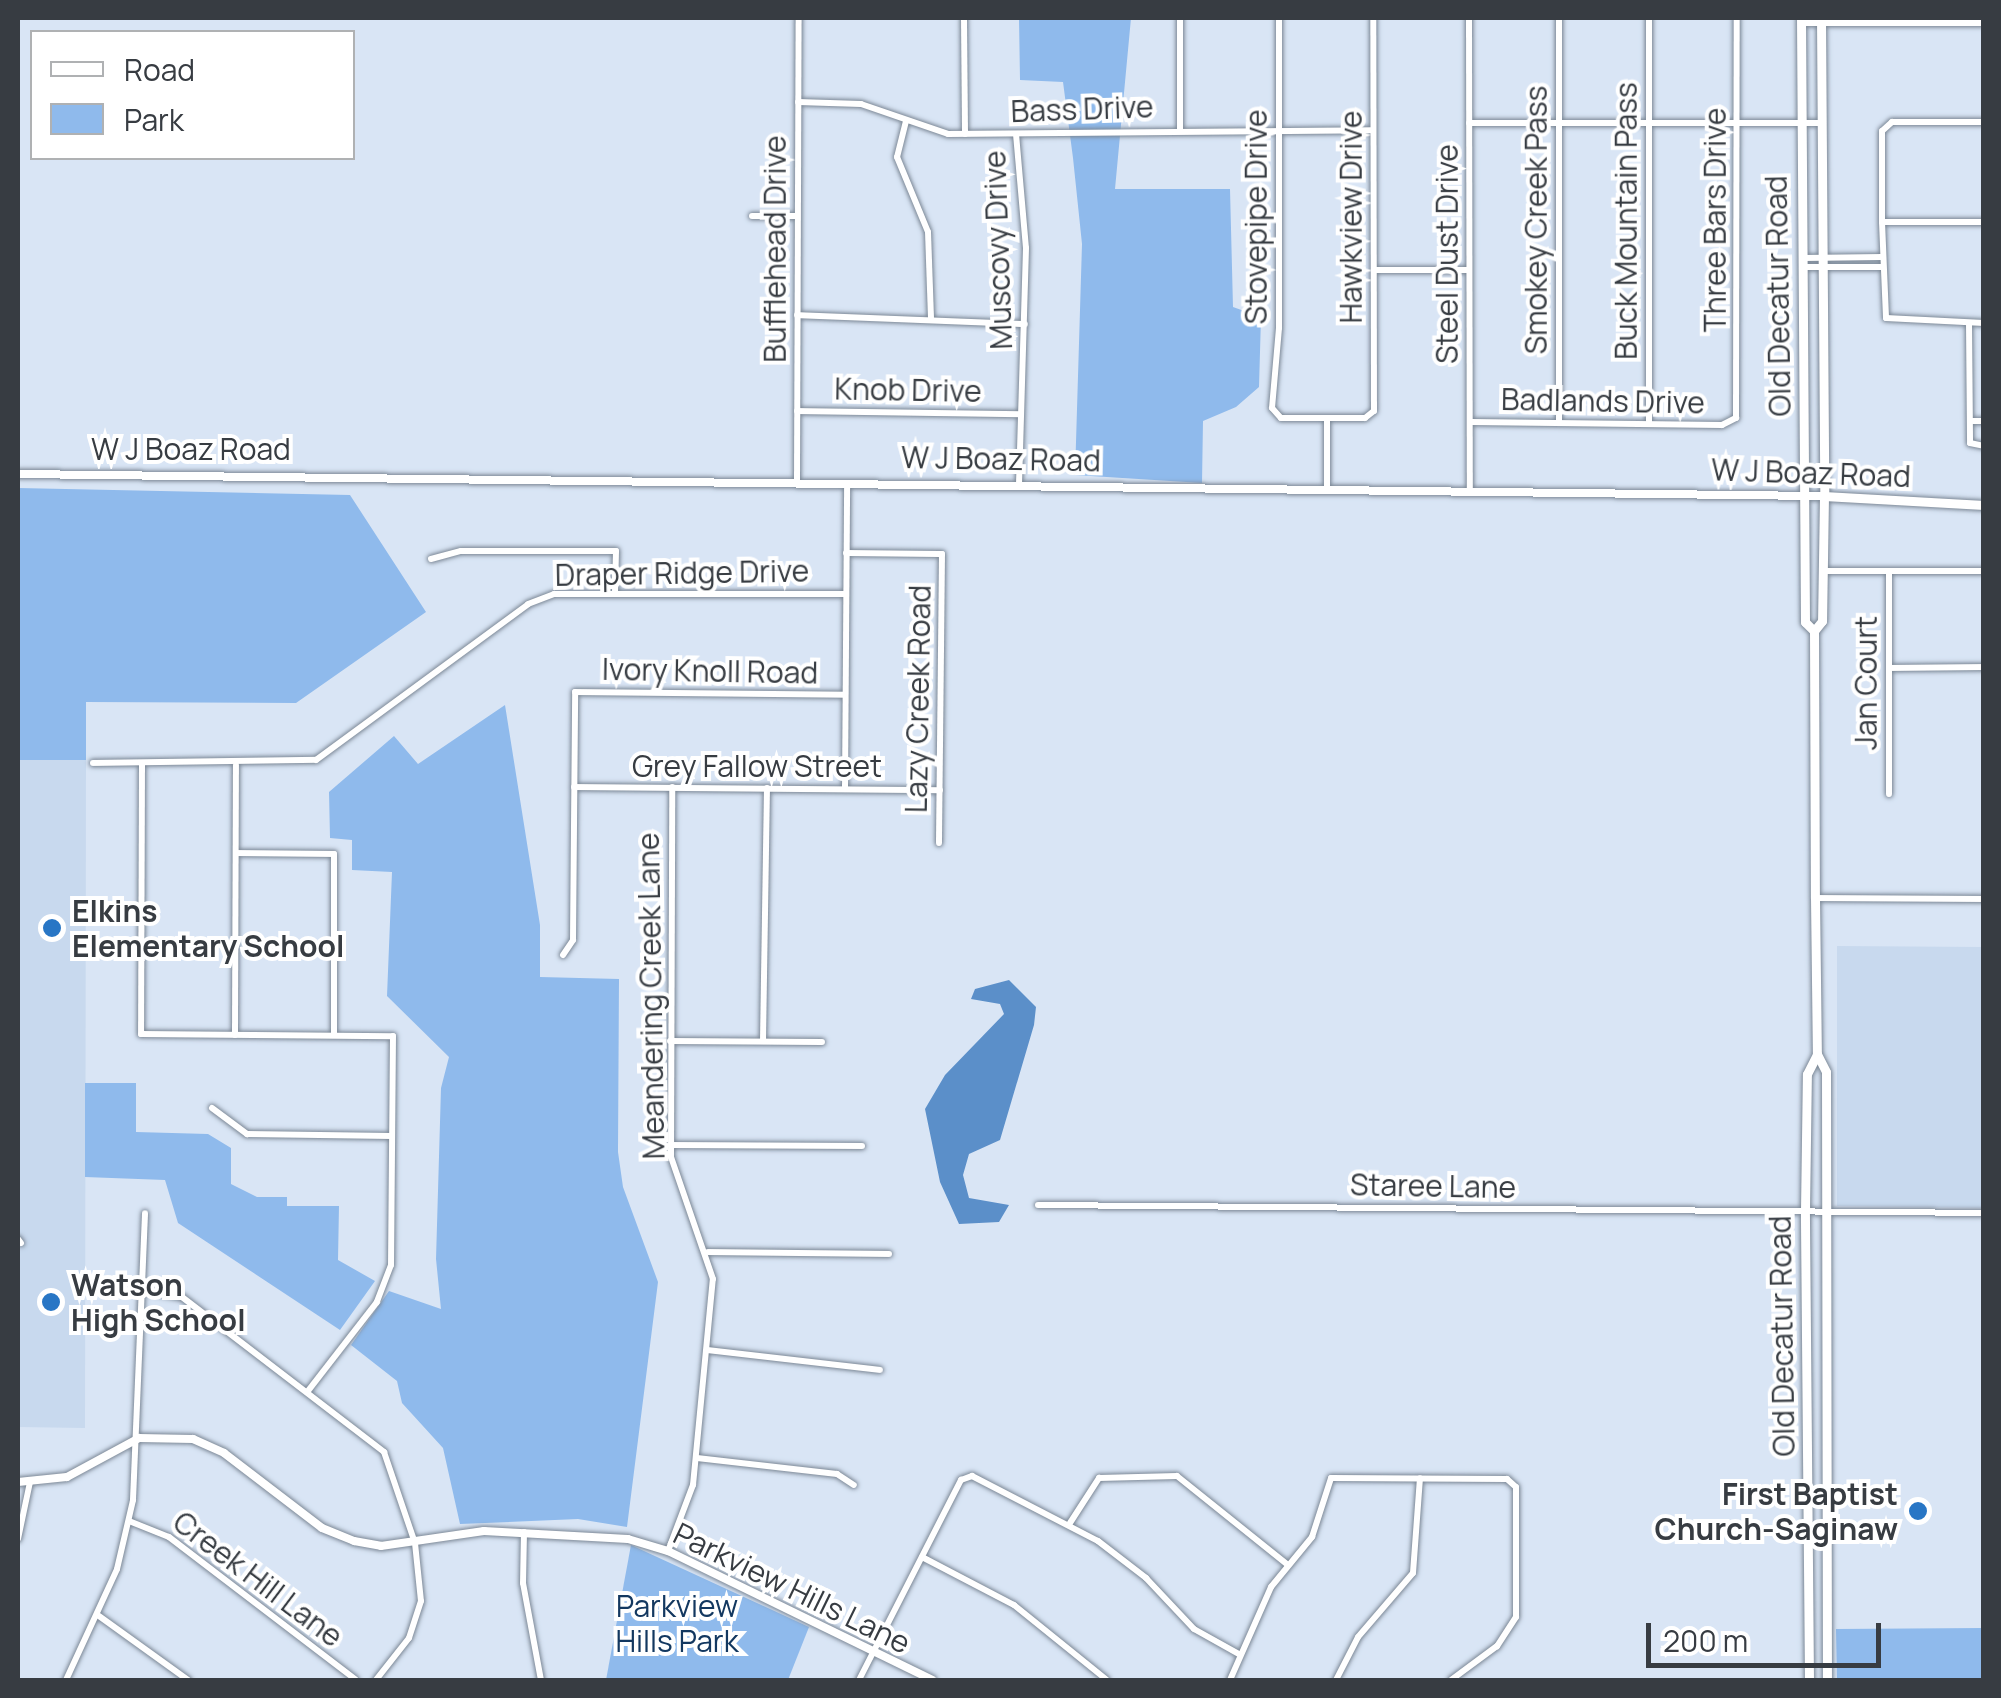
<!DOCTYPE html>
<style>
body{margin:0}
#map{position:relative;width:2001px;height:1698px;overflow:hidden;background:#d9e5f5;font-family:Manrope,sans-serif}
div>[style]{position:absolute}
.built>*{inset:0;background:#c8d9ee}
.green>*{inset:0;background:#8fbaec}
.water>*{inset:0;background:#5b8fc9}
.roads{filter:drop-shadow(0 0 2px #7c8896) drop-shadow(0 0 2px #7c8896)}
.minor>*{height:6px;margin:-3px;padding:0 3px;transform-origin:3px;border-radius:3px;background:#fff}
.tertiary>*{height:8px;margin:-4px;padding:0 4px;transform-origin:4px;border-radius:4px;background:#fff}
.secondary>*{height:9px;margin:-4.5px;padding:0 4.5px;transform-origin:4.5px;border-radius:4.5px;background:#fff}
.dots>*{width:28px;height:28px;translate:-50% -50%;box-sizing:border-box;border:5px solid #fff;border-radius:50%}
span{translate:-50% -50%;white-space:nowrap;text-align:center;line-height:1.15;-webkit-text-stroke:8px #fff;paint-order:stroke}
.street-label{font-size:30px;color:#373c42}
.poi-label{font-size:30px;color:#373c42;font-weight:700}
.left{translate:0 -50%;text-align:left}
.right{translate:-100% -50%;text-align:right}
.park-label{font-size:30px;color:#133860}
.frame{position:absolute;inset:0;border:20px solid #373c42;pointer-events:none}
.legend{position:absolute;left:30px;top:30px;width:325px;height:130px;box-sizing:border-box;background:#fff;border:2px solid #afb1b3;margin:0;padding:12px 18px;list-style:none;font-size:30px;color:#373c42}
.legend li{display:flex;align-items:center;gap:20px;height:50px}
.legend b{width:50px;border:2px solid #afb1b3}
.scale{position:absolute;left:1646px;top:1623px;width:235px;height:45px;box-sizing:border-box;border:5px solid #373c42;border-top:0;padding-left:12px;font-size:30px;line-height:35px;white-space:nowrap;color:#373c42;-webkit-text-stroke:8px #fff;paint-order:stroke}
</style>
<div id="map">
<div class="built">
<i style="clip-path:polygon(18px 760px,86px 760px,85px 1428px,18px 1427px)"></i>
<i style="clip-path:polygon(1837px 946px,1983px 947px,1983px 1208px,1837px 1206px)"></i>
</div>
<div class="green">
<i style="clip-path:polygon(1019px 18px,1131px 18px,1115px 189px,1230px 189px,1233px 307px,1261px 317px,1259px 387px,1236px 407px,1203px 421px,1202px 483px,1075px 475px,1082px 244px,1073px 158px,1063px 82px,1020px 80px)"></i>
<i style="clip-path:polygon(18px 488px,350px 495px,426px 612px,296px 703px,86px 702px,86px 760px,18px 760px)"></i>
<i style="clip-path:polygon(505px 705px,540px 925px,540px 977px,619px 979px,618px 1152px,623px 1187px,658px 1282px,627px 1527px,578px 1519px,460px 1524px,443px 1448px,402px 1403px,397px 1381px,351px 1345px,389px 1291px,441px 1309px,436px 1259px,441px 1088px,449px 1057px,387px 996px,392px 872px,352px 870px,352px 840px,330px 838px,329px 792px,394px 736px,418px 764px)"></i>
<i style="clip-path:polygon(85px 1083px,136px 1083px,136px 1132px,208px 1134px,231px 1148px,231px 1184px,257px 1197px,287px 1197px,287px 1206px,339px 1206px,338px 1260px,375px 1281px,340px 1330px,178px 1223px,165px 1180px,85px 1177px)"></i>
<i style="clip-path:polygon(631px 1545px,809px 1627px,788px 1680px,606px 1680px)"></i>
<i style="clip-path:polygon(1983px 1628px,1983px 1680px,1837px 1680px,1836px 1629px)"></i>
</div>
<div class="water">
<i style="clip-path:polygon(1009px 980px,1036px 1007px,1034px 1025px,1000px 1140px,969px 1154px,963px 1175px,969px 1198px,1009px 1205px,999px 1222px,959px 1224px,940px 1182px,925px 1109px,945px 1075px,1004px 1014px,1000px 1004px,971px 999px,975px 989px)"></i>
</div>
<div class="roads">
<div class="minor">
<i style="left:964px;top:18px;width:116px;rotate:89.5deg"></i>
<i style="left:1279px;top:18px;width:310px;rotate:90deg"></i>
<i style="left:1279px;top:328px;width:80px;rotate:95deg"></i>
<i style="left:1272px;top:408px;width:13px;rotate:48deg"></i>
<i style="left:1281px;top:418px;width:84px"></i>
<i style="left:1365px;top:418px;width:11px;rotate:-38deg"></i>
<i style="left:1374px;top:411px;width:393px;rotate:-90.1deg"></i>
<i style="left:1469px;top:18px;width:473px;rotate:89.9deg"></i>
<i style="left:1559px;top:18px;width:405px;rotate:90deg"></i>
<i style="left:1649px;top:18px;width:406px;rotate:90deg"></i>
<i style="left:1801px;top:23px;width:183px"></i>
<i style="left:798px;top:102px;width:63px;rotate:1.8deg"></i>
<i style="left:861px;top:104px;width:92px;rotate:19deg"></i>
<i style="left:948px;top:134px;width:425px;rotate:-0.5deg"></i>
<i style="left:906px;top:121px;width:37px;rotate:104deg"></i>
<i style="left:897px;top:157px;width:81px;rotate:67.5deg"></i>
<i style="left:928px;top:232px;width:86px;rotate:88deg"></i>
<i style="left:1984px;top:122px;width:92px;rotate:180deg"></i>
<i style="left:1892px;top:122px;width:13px;rotate:138deg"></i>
<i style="left:1882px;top:131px;width:91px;rotate:90deg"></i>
<i style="left:1882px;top:222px;width:96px;rotate:87.6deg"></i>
<i style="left:1886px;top:318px;width:98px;rotate:2.9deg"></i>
<i style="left:1469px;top:123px;width:353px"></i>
<i style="left:1180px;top:130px;width:112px;rotate:-90deg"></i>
<i style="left:1016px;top:134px;width:114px;rotate:85deg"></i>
<i style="left:1026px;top:248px;width:236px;rotate:91.7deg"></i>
<i style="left:752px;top:216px;width:44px"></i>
<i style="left:1882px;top:222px;width:102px"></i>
<i style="left:1803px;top:258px;width:79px;rotate:-0.7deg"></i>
<i style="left:1803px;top:267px;width:79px"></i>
<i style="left:1374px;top:270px;width:95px"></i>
<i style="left:797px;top:315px;width:228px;rotate:2.3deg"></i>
<i style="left:1969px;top:323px;width:120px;rotate:89.5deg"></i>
<i style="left:1970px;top:443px;width:14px;rotate:12deg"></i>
<i style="left:797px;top:411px;width:222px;rotate:0.8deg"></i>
<i style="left:1327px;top:418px;width:71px;rotate:90deg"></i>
<i style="left:1971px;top:421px;width:13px"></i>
<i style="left:1471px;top:422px;width:251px;rotate:0.7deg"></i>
<i style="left:1722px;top:425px;width:16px;rotate:-27deg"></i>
<i style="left:1736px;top:418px;width:400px;rotate:-89.9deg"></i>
<i style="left:797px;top:481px;width:463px;rotate:-89.8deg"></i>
<i style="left:846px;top:553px;width:96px;rotate:0.6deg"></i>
<i style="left:942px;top:554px;width:289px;rotate:90.6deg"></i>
<i style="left:431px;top:559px;width:31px;rotate:-15deg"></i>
<i style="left:461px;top:551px;width:155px"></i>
<i style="left:616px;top:551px;width:41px;rotate:91.4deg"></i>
<i style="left:1823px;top:571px;width:161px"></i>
<i style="left:1889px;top:571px;width:223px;rotate:90deg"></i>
<i style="left:1889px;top:668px;width:95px;rotate:-0.6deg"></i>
<i style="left:93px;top:763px;width:223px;rotate:-0.8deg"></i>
<i style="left:316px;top:760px;width:263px;rotate:-36.3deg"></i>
<i style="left:528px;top:604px;width:28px;rotate:-21deg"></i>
<i style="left:554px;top:594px;width:292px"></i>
<i style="left:142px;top:764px;width:270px;rotate:90.2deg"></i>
<i style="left:141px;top:1034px;width:252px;rotate:0.5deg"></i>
<i style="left:393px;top:1036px;width:229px;rotate:90.5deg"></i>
<i style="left:391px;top:1265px;width:40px;rotate:111deg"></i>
<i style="left:377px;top:1302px;width:113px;rotate:127.8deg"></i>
<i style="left:574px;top:787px;width:366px;rotate:0.5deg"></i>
<i style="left:845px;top:789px;width:306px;rotate:-89.6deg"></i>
<i style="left:236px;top:853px;width:98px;rotate:0.6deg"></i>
<i style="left:334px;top:854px;width:181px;rotate:90deg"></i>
<i style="left:1815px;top:898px;width:169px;rotate:0.3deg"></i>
<i style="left:563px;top:955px;width:18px;rotate:-56deg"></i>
<i style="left:573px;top:940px;width:248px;rotate:-89.5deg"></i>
<i style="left:575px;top:692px;width:270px;rotate:0.6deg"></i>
<i style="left:235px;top:1035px;width:270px;rotate:-89.8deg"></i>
<i style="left:670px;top:1041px;width:152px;rotate:0.4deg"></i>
<i style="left:763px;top:1041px;width:253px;rotate:-89.1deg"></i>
<i style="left:212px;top:1108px;width:44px;rotate:36.6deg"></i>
<i style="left:247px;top:1134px;width:145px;rotate:0.8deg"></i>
<i style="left:671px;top:1145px;width:191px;rotate:0.3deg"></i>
<i style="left:1038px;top:1205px;width:946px;rotate:0.48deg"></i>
<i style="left:18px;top:1239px;width:5px;rotate:53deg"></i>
<i style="left:708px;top:1252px;width:181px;rotate:0.6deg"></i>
<i style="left:139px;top:1289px;width:44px;rotate:10.5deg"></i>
<i style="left:182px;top:1297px;width:255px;rotate:37.5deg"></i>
<i style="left:384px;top:1452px;width:96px;rotate:71.2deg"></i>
<i style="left:415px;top:1543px;width:58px;rotate:84.1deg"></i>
<i style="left:421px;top:1601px;width:39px;rotate:108deg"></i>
<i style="left:409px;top:1638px;width:53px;rotate:128.2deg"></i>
<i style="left:708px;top:1350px;width:173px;rotate:6.6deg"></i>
<i style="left:697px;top:1458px;width:141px;rotate:6.5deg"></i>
<i style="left:837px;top:1474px;width:20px;rotate:33deg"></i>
<i style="left:129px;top:1521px;width:43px;rotate:21.8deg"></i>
<i style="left:169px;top:1537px;width:235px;rotate:37.4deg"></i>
<i style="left:1070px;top:1523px;width:54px;rotate:-57.2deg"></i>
<i style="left:1099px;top:1478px;width:78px;rotate:-1.5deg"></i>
<i style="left:1177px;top:1476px;width:142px;rotate:38.7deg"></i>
<i style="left:524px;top:1532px;width:51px;rotate:91.1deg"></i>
<i style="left:523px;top:1583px;width:99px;rotate:79.5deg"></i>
<i style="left:18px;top:1539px;width:58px;rotate:-78.1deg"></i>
<i style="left:668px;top:1551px;width:71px;rotate:-69.3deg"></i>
<i style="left:693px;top:1485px;width:207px;rotate:-84.5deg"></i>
<i style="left:713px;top:1279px;width:129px;rotate:-109deg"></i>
<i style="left:671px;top:1157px;width:370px;rotate:-89.8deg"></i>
<i style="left:922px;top:1557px;width:104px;rotate:27.6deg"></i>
<i style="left:1014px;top:1605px;width:119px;rotate:38.9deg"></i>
<i style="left:99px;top:1616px;width:110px;rotate:35.7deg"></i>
<i style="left:66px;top:1680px;width:122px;rotate:-65.3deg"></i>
<i style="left:117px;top:1569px;width:71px;rotate:-76.9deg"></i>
<i style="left:133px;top:1500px;width:287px;rotate:-87.6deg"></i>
<i style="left:859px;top:1680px;width:225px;rotate:-63deg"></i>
<i style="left:961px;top:1480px;width:12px;rotate:-20deg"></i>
<i style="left:972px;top:1476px;width:142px;rotate:27.3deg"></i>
<i style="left:1098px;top:1541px;width:61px;rotate:37.6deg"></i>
<i style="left:1146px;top:1578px;width:70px;rotate:46.7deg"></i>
<i style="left:1194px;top:1629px;width:51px;rotate:29.1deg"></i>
<i style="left:1230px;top:1680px;width:102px;rotate:-66.2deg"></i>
<i style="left:1271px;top:1587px;width:65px;rotate:-50.6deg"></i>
<i style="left:1312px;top:1537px;width:62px;rotate:-72.1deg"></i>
<i style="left:1331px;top:1478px;width:176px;rotate:0.3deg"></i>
<i style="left:1507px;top:1479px;width:12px;rotate:42deg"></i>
<i style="left:1516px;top:1487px;width:130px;rotate:90deg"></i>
<i style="left:1516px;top:1617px;width:35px;rotate:123deg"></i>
<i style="left:1497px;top:1646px;width:57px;rotate:143.5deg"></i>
<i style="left:1336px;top:1680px;width:48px;rotate:-62.9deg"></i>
<i style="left:1358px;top:1637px;width:84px;rotate:-49.3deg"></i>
<i style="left:1413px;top:1573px;width:95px;rotate:-85.8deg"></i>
</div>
<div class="tertiary">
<i style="left:18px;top:474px;width:1806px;rotate:0.7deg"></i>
<i style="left:18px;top:1482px;width:49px;rotate:-5.8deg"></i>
<i style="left:67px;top:1477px;width:82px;rotate:-28.4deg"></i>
<i style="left:139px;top:1438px;width:54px;rotate:1.1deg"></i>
<i style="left:193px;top:1439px;width:34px;rotate:24deg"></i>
<i style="left:224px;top:1453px;width:123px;rotate:37.4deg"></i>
<i style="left:322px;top:1528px;width:35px;rotate:22deg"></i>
<i style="left:354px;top:1541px;width:27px;rotate:10deg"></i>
<i style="left:381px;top:1546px;width:104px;rotate:-8.3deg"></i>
<i style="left:484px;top:1531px;width:144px;rotate:3.2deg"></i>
<i style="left:628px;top:1539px;width:42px;rotate:16.7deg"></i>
<i style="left:668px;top:1551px;width:294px;rotate:26deg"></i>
</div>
<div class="secondary">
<i style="left:1801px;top:18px;width:604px;rotate:89.62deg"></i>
<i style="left:1805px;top:622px;width:13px;rotate:45deg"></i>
<i style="left:1821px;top:18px;width:478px;rotate:89.6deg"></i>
<i style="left:1824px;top:496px;width:125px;rotate:90.9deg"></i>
<i style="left:1822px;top:621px;width:13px;rotate:129deg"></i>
<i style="left:1814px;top:631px;width:267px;rotate:89.8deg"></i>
<i style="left:1815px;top:898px;width:156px;rotate:89.3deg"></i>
<i style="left:1817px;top:1054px;width:20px;rotate:63deg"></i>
<i style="left:1826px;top:1072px;width:608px;rotate:89.91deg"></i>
<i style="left:1824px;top:496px;width:160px;rotate:3.2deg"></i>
<i style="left:1809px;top:1680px;width:469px;rotate:-90.5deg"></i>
<i style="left:1805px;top:1211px;width:137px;rotate:-89.2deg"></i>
<i style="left:1807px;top:1074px;width:22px;rotate:-63deg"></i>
</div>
</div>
<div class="dots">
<i style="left:52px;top:928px;background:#2876c5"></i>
<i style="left:51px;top:1302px;background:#2876c5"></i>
<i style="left:1918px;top:1511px;background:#2876c5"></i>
</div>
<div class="street-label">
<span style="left:1082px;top:109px;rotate:-2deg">Bass Drive</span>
<span style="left:1256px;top:217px;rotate:-90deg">Stovepipe Drive</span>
<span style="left:1351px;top:217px;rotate:-90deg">Hawkview Drive</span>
<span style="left:1536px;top:220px;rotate:-90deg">Smokey Creek Pass</span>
<span style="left:1715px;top:220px;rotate:-90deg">Three Bars Drive</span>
<span style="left:1626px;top:221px;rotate:-90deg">Buck Mountain Pass</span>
<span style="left:775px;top:249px;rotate:-90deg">Bufflehead Drive</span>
<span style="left:998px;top:250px;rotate:-92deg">Muscovy Drive</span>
<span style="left:1447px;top:254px;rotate:-90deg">Steel Dust Drive</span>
<span style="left:1778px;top:296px;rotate:-91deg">Old Decatur Road</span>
<span style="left:908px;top:390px;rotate:1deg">Knob Drive</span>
<span style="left:1603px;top:401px;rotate:1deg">Badlands Drive</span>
<span style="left:191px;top:449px">W J Boaz Road</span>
<span style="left:1001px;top:459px;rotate:1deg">W J Boaz Road</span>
<span style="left:1811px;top:473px;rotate:2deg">W J Boaz Road</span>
<span style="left:682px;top:573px;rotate:-1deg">Draper Ridge Drive</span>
<span style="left:710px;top:671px;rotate:1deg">Ivory Knoll Road</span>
<span style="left:1866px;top:683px;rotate:-90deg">Jan Court</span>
<span style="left:918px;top:699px;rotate:-89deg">Lazy Creek Road</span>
<span style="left:757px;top:766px">Grey Fallow Street</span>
<span style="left:651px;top:996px;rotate:-91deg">Meandering Creek Lane</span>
<span style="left:1433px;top:1186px;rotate:1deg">Staree Lane</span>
<span style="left:1782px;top:1336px;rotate:-91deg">Old Decatur Road</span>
<span style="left:258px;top:1579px;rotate:37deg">Creek Hill Lane</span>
<span style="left:792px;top:1588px;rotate:26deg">Parkview Hills Lane</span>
</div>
<div class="poi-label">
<span class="left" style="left:72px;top:928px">Elkins<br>Elementary School</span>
<span class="left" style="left:71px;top:1302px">Watson<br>High School</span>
<span class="right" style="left:1898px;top:1511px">First Baptist<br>Church-Saginaw</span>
</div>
<div class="park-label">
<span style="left:677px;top:1623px">Parkview<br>Hills Park</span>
</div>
<div class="frame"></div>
<ul class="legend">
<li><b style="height:12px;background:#fff"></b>Road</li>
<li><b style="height:28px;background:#8fbaec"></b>Park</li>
</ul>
<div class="scale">200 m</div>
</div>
